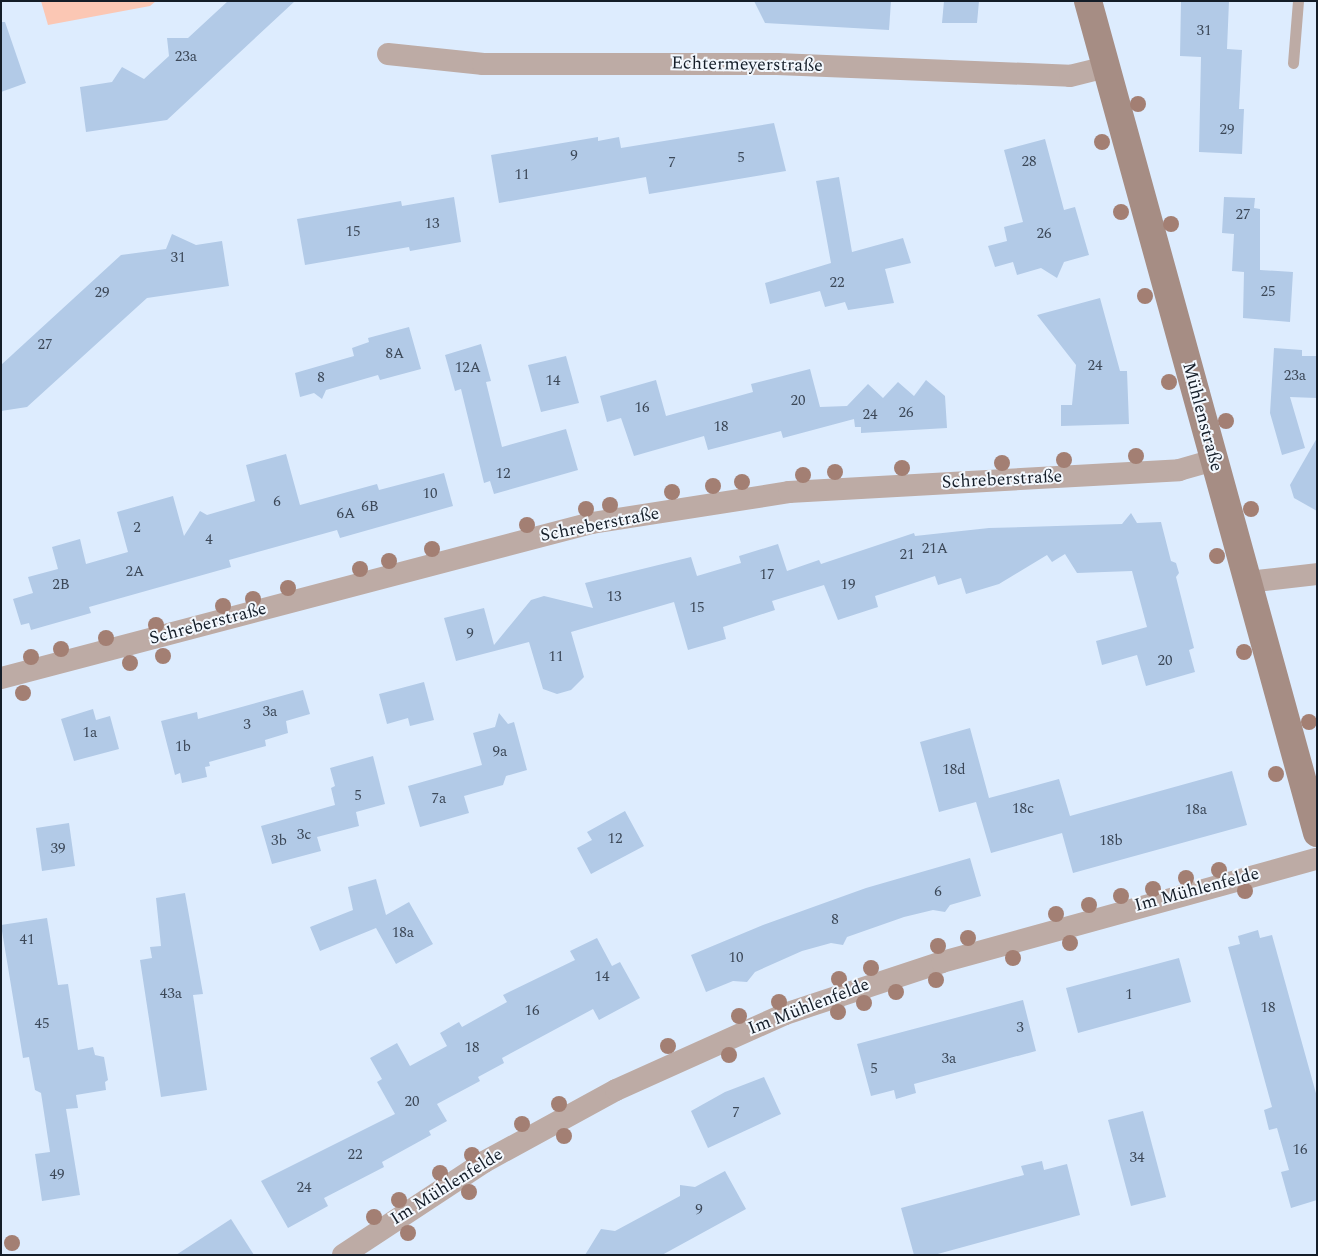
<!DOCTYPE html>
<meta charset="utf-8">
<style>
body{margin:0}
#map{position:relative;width:1318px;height:1256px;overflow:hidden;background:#ddecfe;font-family:Spectral,serif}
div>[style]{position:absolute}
.green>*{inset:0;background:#fbc7b4}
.building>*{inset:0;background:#b2cae7}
.lane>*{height:11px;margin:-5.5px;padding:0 5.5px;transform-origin:5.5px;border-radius:5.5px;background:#bdaba5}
.street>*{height:22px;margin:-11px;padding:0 11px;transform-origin:11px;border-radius:11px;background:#bdaba5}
.secondary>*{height:28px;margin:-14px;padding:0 14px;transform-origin:14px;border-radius:14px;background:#a68d84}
.trees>*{width:16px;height:16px;margin:-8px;border-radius:50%;background:#a37f73}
span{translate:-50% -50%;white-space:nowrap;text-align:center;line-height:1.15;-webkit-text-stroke:4px #f3f8fe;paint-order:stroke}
.number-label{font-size:15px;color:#3c4858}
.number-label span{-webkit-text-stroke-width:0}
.street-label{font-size:18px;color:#141d28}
.frame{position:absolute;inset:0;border:2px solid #141d28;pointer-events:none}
</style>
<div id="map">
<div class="green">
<i style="clip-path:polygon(41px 1px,156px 1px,150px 6px,48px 25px)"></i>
</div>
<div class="building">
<i style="clip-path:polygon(228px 1px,295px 1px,167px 120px,86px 132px,80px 87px,112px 82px,122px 67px,144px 79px,169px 56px,167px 38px,188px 38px)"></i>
<i style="clip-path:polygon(754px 1px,891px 1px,889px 30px,765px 23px)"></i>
<i style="clip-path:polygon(944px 1px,979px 1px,977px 23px,942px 23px)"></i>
<i style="clip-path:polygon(1181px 1px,1229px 1px,1227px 49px,1242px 50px,1239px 109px,1244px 109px,1242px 154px,1199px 152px,1201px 57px,1180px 56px)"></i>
<i style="clip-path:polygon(1px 22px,5px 22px,26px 83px,1px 92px)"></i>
<i style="clip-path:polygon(774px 123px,786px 171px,649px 194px,646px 177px,499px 203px,491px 155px,598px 137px,598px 141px,619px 137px,621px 148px)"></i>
<i style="clip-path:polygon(1045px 139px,1064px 210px,1075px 207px,1089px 255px,1064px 262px,1057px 278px,1041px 268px,1017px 275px,1013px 262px,995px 267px,988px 246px,1007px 241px,1004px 227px,1023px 222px,1004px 150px)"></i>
<i style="clip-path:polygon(839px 177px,852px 252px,903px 238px,911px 263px,885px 269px,894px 303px,848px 310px,845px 302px,825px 307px,820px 291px,770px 304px,765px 283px,831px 263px,816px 181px)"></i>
<i style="clip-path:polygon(454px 197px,461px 242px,410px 251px,409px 247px,305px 265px,297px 219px,401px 201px,402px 206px)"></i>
<i style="clip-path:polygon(1224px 197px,1255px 198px,1254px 208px,1260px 209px,1260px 270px,1293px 272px,1290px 322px,1243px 318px,1244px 272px,1232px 271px,1234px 234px,1222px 233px)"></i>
<i style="clip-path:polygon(172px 234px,196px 245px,222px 241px,229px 286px,147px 298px,27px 407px,1px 411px,1px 365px,121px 255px,166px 249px)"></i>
<i style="clip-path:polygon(1100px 298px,1120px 371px,1127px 371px,1129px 424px,1061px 426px,1061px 405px,1072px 405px,1076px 365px,1037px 315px)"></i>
<i style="clip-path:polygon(409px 327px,421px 369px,380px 380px,378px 375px,326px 390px,322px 399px,314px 393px,300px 397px,295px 373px,354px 356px,352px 348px,369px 342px,368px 338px)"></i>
<i style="clip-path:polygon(481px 344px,491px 381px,486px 382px,502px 447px,566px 429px,578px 470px,494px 494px,490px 481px,484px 483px,461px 389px,455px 391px,445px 355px)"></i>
<i style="clip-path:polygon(1274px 348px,1302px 350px,1302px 356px,1317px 356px,1317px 398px,1290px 397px,1305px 448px,1282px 455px,1270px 413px)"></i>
<i style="clip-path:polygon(566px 356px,579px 403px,541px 412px,528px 365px)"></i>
<i style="clip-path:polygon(810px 369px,820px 407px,847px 406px,868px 384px,883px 398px,898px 382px,914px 396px,926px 380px,945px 396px,947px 428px,861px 433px,861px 427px,855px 427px,854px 419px,783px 438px,781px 431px,708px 450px,704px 436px,634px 456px,621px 418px,607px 422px,600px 396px,656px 380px,666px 416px,753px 392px,751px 384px)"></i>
<i style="clip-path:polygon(1317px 438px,1317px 511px,1294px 498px,1290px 485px)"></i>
<i style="clip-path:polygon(286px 454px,300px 505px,377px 484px,379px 490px,444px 473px,453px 506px,340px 538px,337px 530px,229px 560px,231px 567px,89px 607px,91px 613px,31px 630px,29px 623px,21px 625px,13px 599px,33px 593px,28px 577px,58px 569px,52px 547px,80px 539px,86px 564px,128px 552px,117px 512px,173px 496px,184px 536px,200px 511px,207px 515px,255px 501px,246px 465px)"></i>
<i style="clip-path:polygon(1131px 513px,1137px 523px,1161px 522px,1171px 561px,1176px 563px,1179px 573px,1176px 577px,1194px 648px,1189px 650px,1195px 672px,1146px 686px,1137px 655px,1102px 665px,1096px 641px,1147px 627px,1132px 571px,1077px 573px,1065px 554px,1052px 562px,1047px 555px,999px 584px,966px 594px,961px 578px,938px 585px,935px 576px,875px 596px,878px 607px,838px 620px,824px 585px,772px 601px,775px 610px,723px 627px,726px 639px,688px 650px,674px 602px,571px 632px,584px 677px,571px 690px,557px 694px,543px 689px,529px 642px,456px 661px,444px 618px,484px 608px,494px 645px,531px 600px,544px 596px,593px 608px,585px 583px,691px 557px,697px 576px,741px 563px,739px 556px,778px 544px,787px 571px,819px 560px,821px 564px,914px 533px,915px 536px,989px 528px,1122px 524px)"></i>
<i style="clip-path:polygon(424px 682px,434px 720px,410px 726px,408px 718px,387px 724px,379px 694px)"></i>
<i style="clip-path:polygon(303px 690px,310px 714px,286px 721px,288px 733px,265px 740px,266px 746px,209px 762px,210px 766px,205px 767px,207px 777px,182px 783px,180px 773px,175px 775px,161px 721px,197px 712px,198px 719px)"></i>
<i style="clip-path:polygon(93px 709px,96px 720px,110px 716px,119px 749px,74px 761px,61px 719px)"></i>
<i style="clip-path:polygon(499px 713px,508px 724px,514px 722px,527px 770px,506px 776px,503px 785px,464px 796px,469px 813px,420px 827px,408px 786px,482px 765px,473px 733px,495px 727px)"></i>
<i style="clip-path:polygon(970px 728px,989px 798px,1059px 779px,1070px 816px,1232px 771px,1247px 825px,1073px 873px,1062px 833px,991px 853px,976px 802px,939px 812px,920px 742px)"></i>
<i style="clip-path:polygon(373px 756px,385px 804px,356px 812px,359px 826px,317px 837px,321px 851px,272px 864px,261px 826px,335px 805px,331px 788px,335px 786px,330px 768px)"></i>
<i style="clip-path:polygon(625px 811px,644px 846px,591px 874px,577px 848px,592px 840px,587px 832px)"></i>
<i style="clip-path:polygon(69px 823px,75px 866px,42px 871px,36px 828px)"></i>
<i style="clip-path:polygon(970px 858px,981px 896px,950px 905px,945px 912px,933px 910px,904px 917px,847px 937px,843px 945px,831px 943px,802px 951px,755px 972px,747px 982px,733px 981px,706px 992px,691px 955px,763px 925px,866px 888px)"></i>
<i style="clip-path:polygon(376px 879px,386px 915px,409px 902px,433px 944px,396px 964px,376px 928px,320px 951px,310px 927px,353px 910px,348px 887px)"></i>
<i style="clip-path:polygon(185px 893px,203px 994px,193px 995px,207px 1090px,161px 1097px,140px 960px,152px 958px,150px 947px,161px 946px,156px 898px)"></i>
<i style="clip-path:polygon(47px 918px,58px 985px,68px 984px,78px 1050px,93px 1047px,95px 1055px,104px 1057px,108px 1080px,105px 1082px,106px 1090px,76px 1095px,78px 1108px,66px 1109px,80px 1195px,42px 1201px,35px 1154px,50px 1152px,41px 1093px,35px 1090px,29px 1057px,23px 1058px,1px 925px)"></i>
<i style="clip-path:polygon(1258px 930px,1260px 938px,1272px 935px,1317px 1097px,1317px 1200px,1291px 1208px,1281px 1172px,1289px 1170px,1277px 1128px,1269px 1130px,1264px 1110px,1272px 1107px,1228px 947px,1240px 944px,1238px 936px)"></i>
<i style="clip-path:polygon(597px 938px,612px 966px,620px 962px,640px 998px,599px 1020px,593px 1009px,502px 1058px,504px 1063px,478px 1077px,480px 1081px,437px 1104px,447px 1121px,429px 1131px,431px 1135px,382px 1162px,384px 1167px,324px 1198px,328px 1206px,288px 1228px,261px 1181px,395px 1114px,377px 1082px,382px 1079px,370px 1058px,397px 1043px,410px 1066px,447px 1046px,440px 1033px,459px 1022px,462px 1027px,507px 1002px,503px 995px,575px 960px,570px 951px)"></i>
<i style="clip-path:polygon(1179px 958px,1191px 1002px,1078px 1033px,1066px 988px)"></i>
<i style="clip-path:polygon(1023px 1000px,1036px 1051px,914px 1084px,916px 1093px,896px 1099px,894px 1090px,871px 1096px,857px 1044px)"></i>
<i style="clip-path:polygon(764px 1077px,781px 1114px,708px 1148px,691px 1111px,725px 1092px)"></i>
<i style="clip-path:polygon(1143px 1111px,1166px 1197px,1131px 1206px,1108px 1120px)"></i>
<i style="clip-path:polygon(1042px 1161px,1044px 1170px,1067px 1164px,1080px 1215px,934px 1255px,914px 1255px,901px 1208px,1024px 1175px,1021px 1166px)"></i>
<i style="clip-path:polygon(725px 1171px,746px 1209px,662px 1255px,585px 1255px,601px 1229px,615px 1231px,680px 1196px,680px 1185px,695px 1187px)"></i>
<i style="clip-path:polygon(231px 1219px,254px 1255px,176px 1255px)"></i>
</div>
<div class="lane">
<i style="left:1293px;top:63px;width:62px;rotate:-85.4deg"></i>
</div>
<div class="street">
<i style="left:388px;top:54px;width:96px;rotate:6deg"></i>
<i style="left:483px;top:64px;width:294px"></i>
<i style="left:777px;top:64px;width:293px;rotate:2.3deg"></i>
<i style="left:1070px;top:76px;width:37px;rotate:-14deg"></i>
<i style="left:1248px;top:582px;width:69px;rotate:-6.6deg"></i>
<i style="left:1px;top:678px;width:611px;rotate:-14.7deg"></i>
<i style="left:592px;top:523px;width:199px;rotate:-8.9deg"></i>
<i style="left:789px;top:492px;width:391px;rotate:-3.2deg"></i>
<i style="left:1179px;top:470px;width:36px;rotate:-16deg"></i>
<i style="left:343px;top:1255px;width:169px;rotate:-33.4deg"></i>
<i style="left:484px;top:1162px;width:150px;rotate:-28.6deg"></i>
<i style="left:616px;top:1090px;width:185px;rotate:-24.2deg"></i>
<i style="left:785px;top:1014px;width:165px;rotate:-18.3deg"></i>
<i style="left:942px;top:962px;width:389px;rotate:-15.4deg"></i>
</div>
<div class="secondary">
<i style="left:1088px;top:1px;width:863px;rotate:74.61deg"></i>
</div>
<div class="trees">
<i style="left:1138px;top:104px"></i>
<i style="left:1102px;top:142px"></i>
<i style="left:1121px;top:212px"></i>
<i style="left:1171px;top:224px"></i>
<i style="left:1145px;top:296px"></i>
<i style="left:1169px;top:382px"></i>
<i style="left:1226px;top:421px"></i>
<i style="left:1136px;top:456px"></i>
<i style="left:1064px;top:460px"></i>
<i style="left:1002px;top:463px"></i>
<i style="left:902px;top:468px"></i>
<i style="left:835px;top:472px"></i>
<i style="left:803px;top:475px"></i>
<i style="left:742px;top:482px"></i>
<i style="left:713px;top:486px"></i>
<i style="left:672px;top:492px"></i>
<i style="left:610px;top:505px"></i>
<i style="left:586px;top:509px"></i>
<i style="left:1251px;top:509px"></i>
<i style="left:527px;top:525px"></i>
<i style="left:432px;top:549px"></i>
<i style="left:1217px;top:556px"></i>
<i style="left:389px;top:561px"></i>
<i style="left:360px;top:569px"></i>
<i style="left:288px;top:588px"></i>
<i style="left:253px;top:599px"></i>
<i style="left:223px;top:606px"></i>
<i style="left:156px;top:625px"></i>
<i style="left:106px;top:638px"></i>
<i style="left:61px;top:649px"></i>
<i style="left:1244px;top:652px"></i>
<i style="left:163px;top:656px"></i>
<i style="left:31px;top:657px"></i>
<i style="left:130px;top:663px"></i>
<i style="left:23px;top:693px"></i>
<i style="left:1309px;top:722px"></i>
<i style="left:1276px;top:774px"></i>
<i style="left:1219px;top:870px"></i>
<i style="left:1186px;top:878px"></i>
<i style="left:1153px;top:889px"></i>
<i style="left:1245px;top:891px"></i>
<i style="left:1121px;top:896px"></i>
<i style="left:1089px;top:905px"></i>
<i style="left:1056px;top:914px"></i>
<i style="left:968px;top:938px"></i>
<i style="left:1070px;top:943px"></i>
<i style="left:938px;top:946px"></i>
<i style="left:1013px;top:958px"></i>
<i style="left:871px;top:968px"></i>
<i style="left:839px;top:979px"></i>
<i style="left:936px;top:980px"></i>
<i style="left:896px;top:992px"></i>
<i style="left:779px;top:1002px"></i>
<i style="left:864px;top:1003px"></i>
<i style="left:838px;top:1012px"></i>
<i style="left:739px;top:1016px"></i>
<i style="left:668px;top:1046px"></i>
<i style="left:729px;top:1055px"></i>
<i style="left:559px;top:1104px"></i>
<i style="left:522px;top:1124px"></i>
<i style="left:564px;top:1136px"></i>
<i style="left:472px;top:1155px"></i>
<i style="left:440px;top:1173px"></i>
<i style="left:469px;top:1192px"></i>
<i style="left:399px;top:1200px"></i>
<i style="left:374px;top:1217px"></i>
<i style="left:408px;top:1233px"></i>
<i style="left:12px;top:1243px"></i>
</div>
<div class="number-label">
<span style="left:1204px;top:31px">31</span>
<span style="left:186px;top:57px">23a</span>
<span style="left:1227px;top:130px">29</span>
<span style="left:574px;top:156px">9</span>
<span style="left:741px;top:158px">5</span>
<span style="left:1029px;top:162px">28</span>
<span style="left:672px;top:163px">7</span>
<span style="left:522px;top:175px">11</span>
<span style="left:1243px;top:215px">27</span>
<span style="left:432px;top:224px">13</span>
<span style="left:353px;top:232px">15</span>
<span style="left:1044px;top:234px">26</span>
<span style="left:178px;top:258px">31</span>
<span style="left:837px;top:283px">22</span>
<span style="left:1268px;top:292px">25</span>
<span style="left:102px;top:293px">29</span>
<span style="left:45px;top:345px">27</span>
<span style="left:395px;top:354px">8A</span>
<span style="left:1095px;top:366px">24</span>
<span style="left:468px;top:368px">12A</span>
<span style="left:1295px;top:376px">23a</span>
<span style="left:321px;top:378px">8</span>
<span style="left:553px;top:381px">14</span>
<span style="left:798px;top:401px">20</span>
<span style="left:642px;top:408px">16</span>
<span style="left:906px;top:413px">26</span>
<span style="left:870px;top:415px">24</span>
<span style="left:721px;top:427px">18</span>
<span style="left:503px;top:474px">12</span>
<span style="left:430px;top:494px">10</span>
<span style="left:277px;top:502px">6</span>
<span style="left:370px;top:507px">6B</span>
<span style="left:346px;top:514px">6A</span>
<span style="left:137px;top:528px">2</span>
<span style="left:209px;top:540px">4</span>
<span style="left:935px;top:549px">21A</span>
<span style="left:907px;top:555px">21</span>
<span style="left:135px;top:572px">2A</span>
<span style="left:767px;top:575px">17</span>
<span style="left:61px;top:585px">2B</span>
<span style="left:848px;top:585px">19</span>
<span style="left:614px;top:597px">13</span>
<span style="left:697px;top:608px">15</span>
<span style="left:470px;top:634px">9</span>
<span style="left:556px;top:657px">11</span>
<span style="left:1165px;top:661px">20</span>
<span style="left:270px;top:712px">3a</span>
<span style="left:247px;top:725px">3</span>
<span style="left:90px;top:733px">1a</span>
<span style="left:183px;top:747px">1b</span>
<span style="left:500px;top:752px">9a</span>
<span style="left:954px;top:770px">18d</span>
<span style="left:358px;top:796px">5</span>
<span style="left:439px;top:799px">7a</span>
<span style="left:1023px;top:809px">18c</span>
<span style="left:1196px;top:810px">18a</span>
<span style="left:304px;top:835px">3c</span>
<span style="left:615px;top:839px">12</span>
<span style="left:279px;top:841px">3b</span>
<span style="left:1111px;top:841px">18b</span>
<span style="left:58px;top:849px">39</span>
<span style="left:938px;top:892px">6</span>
<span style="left:835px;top:920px">8</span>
<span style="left:403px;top:933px">18a</span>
<span style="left:27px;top:940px">41</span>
<span style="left:736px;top:958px">10</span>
<span style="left:602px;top:977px">14</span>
<span style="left:171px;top:994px">43a</span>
<span style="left:1129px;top:995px">1</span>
<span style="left:1268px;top:1008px">18</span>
<span style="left:532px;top:1011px">16</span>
<span style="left:42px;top:1024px">45</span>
<span style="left:1020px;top:1028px">3</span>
<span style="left:472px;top:1048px">18</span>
<span style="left:949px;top:1059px">3a</span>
<span style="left:874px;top:1069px">5</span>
<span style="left:412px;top:1102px">20</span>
<span style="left:736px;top:1113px">7</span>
<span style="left:1300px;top:1150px">16</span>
<span style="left:355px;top:1155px">22</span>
<span style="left:1137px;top:1158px">34</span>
<span style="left:57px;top:1175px">49</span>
<span style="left:304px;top:1188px">24</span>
<span style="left:699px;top:1210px">9</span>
</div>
<div class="street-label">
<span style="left:747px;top:65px;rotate:1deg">Echtermeyerstraße</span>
<span style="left:1202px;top:417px;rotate:75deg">Mühlenstraße</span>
<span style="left:1002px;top:480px;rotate:-3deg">Schreberstraße</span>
<span style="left:600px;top:525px;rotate:-11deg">Schreberstraße</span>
<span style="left:208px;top:624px;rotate:-15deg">Schreberstraße</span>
<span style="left:1197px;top:890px;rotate:-15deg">Im Mühlenfelde</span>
<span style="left:809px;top:1007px;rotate:-21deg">Im Mühlenfelde</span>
<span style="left:447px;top:1187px;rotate:-32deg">Im Mühlenfelde</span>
</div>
<div class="frame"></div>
</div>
